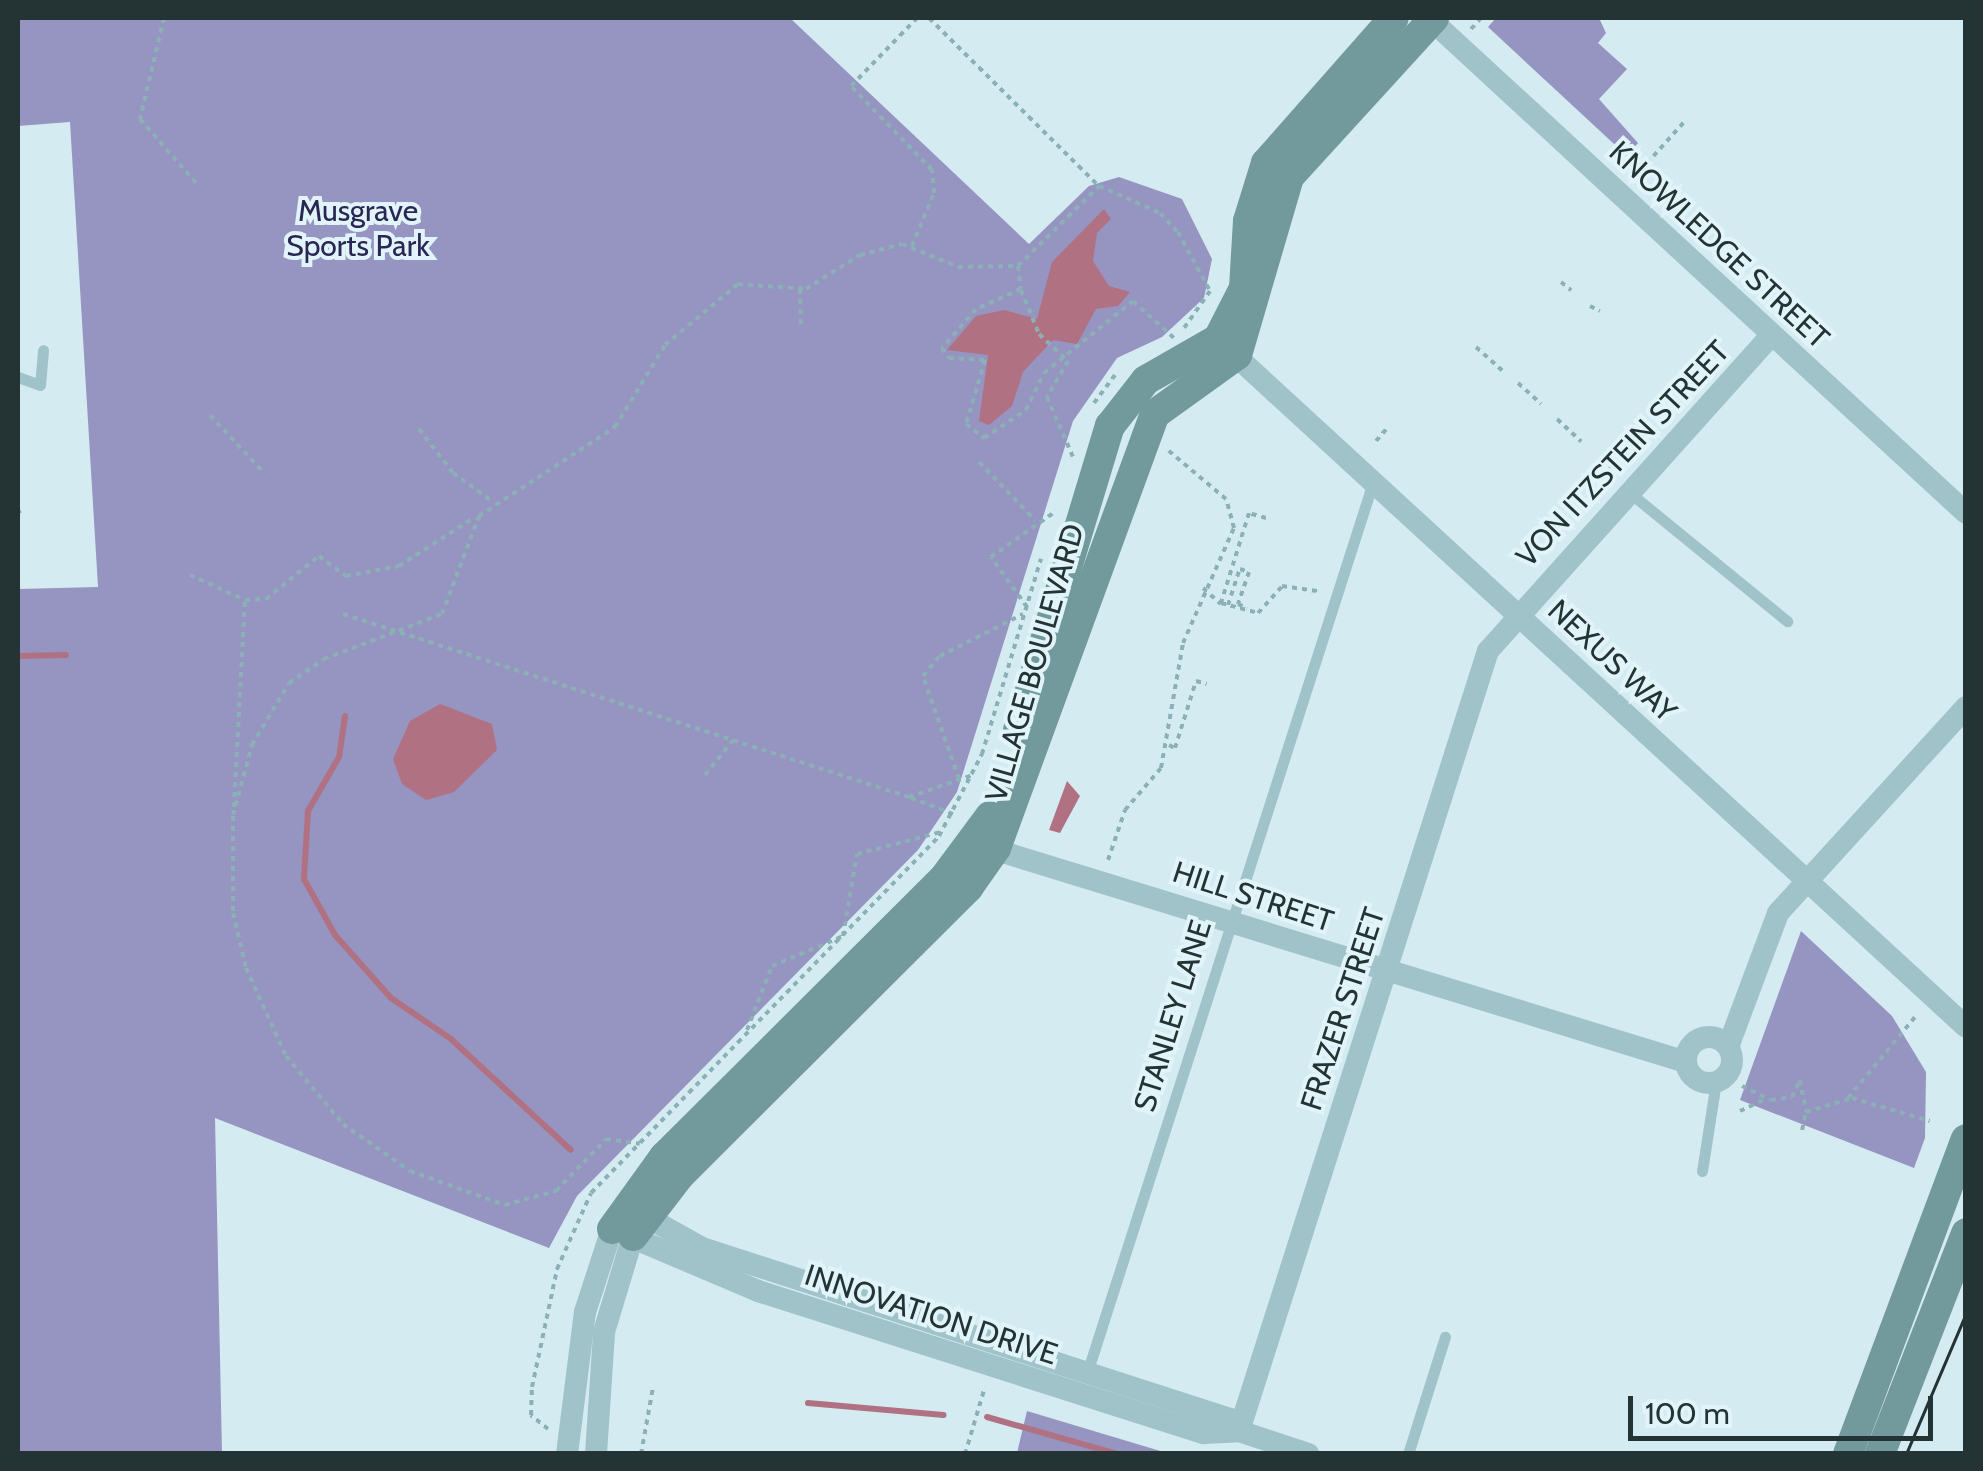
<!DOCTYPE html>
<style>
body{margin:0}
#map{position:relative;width:1983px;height:1471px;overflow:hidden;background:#d5ebf2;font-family:Cabin,sans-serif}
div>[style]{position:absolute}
.green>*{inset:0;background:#9694c1}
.water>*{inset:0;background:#b07282}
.stream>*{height:6px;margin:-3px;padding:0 3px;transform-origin:3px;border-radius:3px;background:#b07282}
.path>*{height:4px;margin-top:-2px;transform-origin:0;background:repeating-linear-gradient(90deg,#8bb0b6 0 5px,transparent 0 10px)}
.lane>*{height:11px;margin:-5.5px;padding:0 5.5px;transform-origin:5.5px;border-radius:5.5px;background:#a0c3ca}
.street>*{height:22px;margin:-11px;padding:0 11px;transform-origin:11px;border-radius:11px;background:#a0c3ca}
.street>.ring{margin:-11px;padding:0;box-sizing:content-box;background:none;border:22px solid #a0c3ca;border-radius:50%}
.secondary>*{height:30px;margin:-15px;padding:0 15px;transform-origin:15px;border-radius:15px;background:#729a9d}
.tram>*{height:2.5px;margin:-1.25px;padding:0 1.25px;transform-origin:1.25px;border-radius:1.25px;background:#243334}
span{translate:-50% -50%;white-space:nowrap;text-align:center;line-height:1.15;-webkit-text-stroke:8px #e1f4fa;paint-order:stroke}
.park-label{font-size:30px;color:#2a2653}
.street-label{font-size:30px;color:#243334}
.frame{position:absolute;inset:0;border:20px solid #243334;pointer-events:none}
.scale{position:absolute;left:1628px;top:1396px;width:305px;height:45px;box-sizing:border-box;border:5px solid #243334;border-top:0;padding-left:12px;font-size:30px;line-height:35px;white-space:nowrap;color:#243334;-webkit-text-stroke:8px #e1f4fa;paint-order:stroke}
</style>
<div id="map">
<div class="green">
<i style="clip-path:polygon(18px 18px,790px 18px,1029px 244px,1089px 186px,1119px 177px,1182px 199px,1212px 259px,1204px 298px,1162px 337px,1117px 358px,1073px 421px,957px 792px,918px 850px,577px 1196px,549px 1248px,215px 1118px,222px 1453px,18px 1453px,18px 589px,98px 587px,70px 122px,18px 126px)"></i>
<i style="clip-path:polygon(1496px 18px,1599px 18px,1606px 33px,1598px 43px,1627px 69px,1599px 99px,1638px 143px,1627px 156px,1488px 27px)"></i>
<i style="clip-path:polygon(1801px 931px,1892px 1016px,1926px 1072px,1925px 1138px,1914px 1168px,1740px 1100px)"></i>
<i style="clip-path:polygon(1027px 1411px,1167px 1453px,1017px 1453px)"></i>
</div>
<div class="water">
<i style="clip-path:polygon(1104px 209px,1111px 219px,1097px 233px,1093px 261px,1109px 286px,1130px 292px,1118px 306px,1096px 309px,1077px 344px,1053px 340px,1023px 372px,1012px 406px,989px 425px,979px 421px,988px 355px,947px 350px,976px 316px,1004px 310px,1037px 319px,1052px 262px)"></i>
<i style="clip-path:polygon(440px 704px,492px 724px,497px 750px,454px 792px,426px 800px,402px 784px,393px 759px,410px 721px)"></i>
<i style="clip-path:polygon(1067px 781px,1080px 796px,1060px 833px,1049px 830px)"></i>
</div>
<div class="stream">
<i style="left:18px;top:656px;width:48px;rotate:-1.2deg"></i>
<i style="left:345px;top:716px;width:41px;rotate:98.3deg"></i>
<i style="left:339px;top:757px;width:62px;rotate:119.9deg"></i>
<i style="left:308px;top:811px;width:68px;rotate:93.4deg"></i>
<i style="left:304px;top:879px;width:64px;rotate:61deg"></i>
<i style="left:335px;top:935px;width:84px;rotate:48.4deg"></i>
<i style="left:391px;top:998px;width:73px;rotate:34.3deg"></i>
<i style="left:451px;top:1039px;width:163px;rotate:42.8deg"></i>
<i style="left:808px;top:1403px;width:136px;rotate:5.1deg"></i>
<i style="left:987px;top:1417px;width:136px;rotate:15.8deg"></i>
</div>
<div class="path">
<i style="left:164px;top:18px;width:104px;rotate:103.4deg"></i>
<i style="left:140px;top:119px;width:86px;rotate:48.8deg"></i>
<i style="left:929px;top:18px;width:239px;rotate:44.7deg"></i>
<i style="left:1471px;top:29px;width:15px;rotate:-48deg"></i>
<i style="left:1640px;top:171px;width:67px;rotate:-48deg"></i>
<i style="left:912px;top:246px;width:57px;rotate:-67.5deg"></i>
<i style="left:934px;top:193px;width:23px;rotate:-95deg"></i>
<i style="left:932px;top:170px;width:117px;rotate:-134deg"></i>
<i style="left:851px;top:86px;width:95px;rotate:-45.9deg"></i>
<i style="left:1018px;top:266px;width:23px;rotate:83deg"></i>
<i style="left:1021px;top:289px;width:49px;rotate:156deg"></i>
<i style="left:976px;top:309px;width:52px;rotate:131.1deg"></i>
<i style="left:942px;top:348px;width:12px;rotate:55deg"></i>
<i style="left:949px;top:358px;width:36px;rotate:3deg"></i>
<i style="left:985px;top:360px;width:67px;rotate:106.5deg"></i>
<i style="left:966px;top:424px;width:23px;rotate:38deg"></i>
<i style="left:984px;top:438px;width:50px;rotate:-33.7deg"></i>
<i style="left:1026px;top:410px;width:41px;rotate:-64.1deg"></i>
<i style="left:1044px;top:373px;width:114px;rotate:-39deg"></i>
<i style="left:1133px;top:301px;width:55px;rotate:42.1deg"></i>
<i style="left:1561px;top:282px;width:13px;rotate:39deg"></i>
<i style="left:800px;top:289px;width:40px;rotate:88.6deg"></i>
<i style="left:1021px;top:290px;width:48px;rotate:67.8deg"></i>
<i style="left:1039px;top:334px;width:40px;rotate:43deg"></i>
<i style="left:1068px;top:361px;width:42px;rotate:120.3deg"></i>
<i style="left:1047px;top:397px;width:65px;rotate:66.6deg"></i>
<i style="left:1590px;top:306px;width:11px;rotate:27deg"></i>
<i style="left:1476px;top:347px;width:36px;rotate:42deg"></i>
<i style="left:1518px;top:383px;width:31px;rotate:42deg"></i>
<i style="left:1094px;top:403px;width:35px;rotate:-53deg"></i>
<i style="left:210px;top:415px;width:79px;rotate:47deg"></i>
<i style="left:1557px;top:419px;width:33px;rotate:43deg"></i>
<i style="left:419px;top:429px;width:56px;rotate:52.3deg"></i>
<i style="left:453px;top:473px;width:49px;rotate:35.9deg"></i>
<i style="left:1376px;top:441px;width:20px;rotate:-49deg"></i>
<i style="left:1601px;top:460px;width:17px;rotate:40deg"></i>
<i style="left:979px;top:462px;width:81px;rotate:46deg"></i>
<i style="left:18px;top:510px;width:4px;rotate:56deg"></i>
<i style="left:1266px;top:518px;width:18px;rotate:-164deg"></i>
<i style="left:1249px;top:513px;width:94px;rotate:107.3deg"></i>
<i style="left:1221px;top:603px;width:38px;rotate:15deg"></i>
<i style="left:1258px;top:613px;width:36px;rotate:-48deg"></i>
<i style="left:1282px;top:586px;width:37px;rotate:8deg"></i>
<i style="left:190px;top:575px;width:60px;rotate:24.4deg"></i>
<i style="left:245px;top:600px;width:21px;rotate:-3deg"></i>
<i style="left:266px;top:599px;width:68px;rotate:-39.1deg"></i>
<i style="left:319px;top:556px;width:34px;rotate:37deg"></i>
<i style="left:346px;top:576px;width:54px;rotate:-10.7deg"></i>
<i style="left:399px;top:566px;width:90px;rotate:-32.8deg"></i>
<i style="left:1203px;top:588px;width:24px;rotate:42deg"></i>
<i style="left:1228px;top:605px;width:38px;rotate:-72deg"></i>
<i style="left:1240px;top:569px;width:9px;rotate:18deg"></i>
<i style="left:1249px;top:572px;width:34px;rotate:109deg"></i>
<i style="left:1238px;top:604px;width:10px;rotate:24deg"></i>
<i style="left:1027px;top:607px;width:62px;rotate:-125.8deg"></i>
<i style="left:991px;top:557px;width:80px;rotate:-35.3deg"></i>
<i style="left:343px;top:614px;width:595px;rotate:17.92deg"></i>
<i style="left:1169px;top:745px;width:7px;rotate:27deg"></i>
<i style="left:1175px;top:748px;width:70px;rotate:-72.6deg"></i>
<i style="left:1196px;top:681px;width:11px;rotate:15deg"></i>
<i style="left:705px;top:775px;width:45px;rotate:-51.3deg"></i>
<i style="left:959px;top:779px;width:109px;rotate:-109.3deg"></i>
<i style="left:923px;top:676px;width:26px;rotate:-50deg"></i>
<i style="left:940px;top:656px;width:93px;rotate:-26.8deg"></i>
<i style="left:234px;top:807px;width:207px;rotate:-87deg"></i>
<i style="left:953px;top:814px;width:47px;rotate:-158.9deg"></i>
<i style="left:909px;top:797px;width:68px;rotate:-19deg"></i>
<i style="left:233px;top:815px;width:73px;rotate:-74.8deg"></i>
<i style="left:252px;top:745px;width:72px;rotate:-59.2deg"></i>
<i style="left:289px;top:683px;width:42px;rotate:-34.4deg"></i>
<i style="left:324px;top:659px;width:126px;rotate:-20.9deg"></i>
<i style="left:442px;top:614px;width:105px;rotate:-69.3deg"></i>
<i style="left:479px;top:516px;width:163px;rotate:-33.2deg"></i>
<i style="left:615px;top:427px;width:96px;rotate:-58.6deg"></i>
<i style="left:665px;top:345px;width:95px;rotate:-39.9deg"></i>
<i style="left:738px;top:284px;width:68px;rotate:4.2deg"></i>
<i style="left:806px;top:289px;width:64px;rotate:-32.2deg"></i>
<i style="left:860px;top:255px;width:43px;rotate:-14.7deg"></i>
<i style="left:902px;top:244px;width:61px;rotate:22.3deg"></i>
<i style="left:958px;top:267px;width:60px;rotate:-1deg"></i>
<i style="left:1018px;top:266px;width:114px;rotate:-44.6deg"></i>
<i style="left:1099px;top:186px;width:67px;rotate:23.9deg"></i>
<i style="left:1160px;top:213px;width:26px;rotate:47deg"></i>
<i style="left:1178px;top:232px;width:67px;rotate:61.5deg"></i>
<i style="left:1210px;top:291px;width:45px;rotate:125.1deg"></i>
<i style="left:233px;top:816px;width:97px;rotate:90deg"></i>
<i style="left:233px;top:913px;width:57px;rotate:76.7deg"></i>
<i style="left:246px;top:968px;width:97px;rotate:65.6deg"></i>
<i style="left:286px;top:1056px;width:89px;rotate:50deg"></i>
<i style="left:343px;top:1124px;width:82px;rotate:35deg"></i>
<i style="left:410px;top:1171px;width:101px;rotate:19.7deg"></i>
<i style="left:505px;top:1205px;width:53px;rotate:-15.4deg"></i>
<i style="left:556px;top:1191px;width:72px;rotate:-46.1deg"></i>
<i style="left:606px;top:1139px;width:34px;rotate:8deg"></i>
<i style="left:1108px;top:860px;width:53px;rotate:-71.2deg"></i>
<i style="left:1125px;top:810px;width:55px;rotate:-49.4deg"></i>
<i style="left:1161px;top:768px;width:127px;rotate:-80deg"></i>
<i style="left:1183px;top:643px;width:126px;rotate:-66.1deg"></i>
<i style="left:1234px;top:528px;width:30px;rotate:-105deg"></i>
<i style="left:1226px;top:499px;width:75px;rotate:-139.9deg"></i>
<i style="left:747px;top:1030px;width:69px;rotate:-68.7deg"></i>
<i style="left:772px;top:966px;width:77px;rotate:-22.9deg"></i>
<i style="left:843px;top:936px;width:83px;rotate:-80.3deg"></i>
<i style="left:857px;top:854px;width:87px;rotate:-14.7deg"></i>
<i style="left:1742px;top:1086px;width:32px;rotate:26deg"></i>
<i style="left:1771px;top:1100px;width:21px;rotate:-8deg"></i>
<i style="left:1792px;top:1097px;width:19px;rotate:-65deg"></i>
<i style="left:1800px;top:1080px;width:33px;rotate:79deg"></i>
<i style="left:1806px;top:1112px;width:48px;rotate:-16.9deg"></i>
<i style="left:1852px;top:1098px;width:81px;rotate:16.4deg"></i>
<i style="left:1848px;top:1098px;width:105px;rotate:-50.4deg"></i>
<i style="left:1740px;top:1111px;width:29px;rotate:-25deg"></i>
<i style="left:1802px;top:1130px;width:18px;rotate:-77deg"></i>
<i style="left:548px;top:1429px;width:22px;rotate:-141deg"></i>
<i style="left:531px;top:1415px;width:28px;rotate:-88deg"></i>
<i style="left:532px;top:1387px;width:121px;rotate:-78deg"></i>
<i style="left:557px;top:1269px;width:83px;rotate:-65.9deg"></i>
<i style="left:591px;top:1193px;width:499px;rotate:-45.7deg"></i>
<i style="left:939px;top:836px;width:93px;rotate:-62.3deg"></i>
<i style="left:982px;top:754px;width:204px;rotate:-73.2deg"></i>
<i style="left:641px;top:1454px;width:68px;rotate:-79.8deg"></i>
<i style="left:965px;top:1454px;width:70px;rotate:-73.4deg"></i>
</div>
<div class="lane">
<i style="left:18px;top:377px;width:23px;rotate:20deg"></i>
<i style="left:40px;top:385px;width:35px;rotate:-85deg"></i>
<i style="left:1630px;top:493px;width:203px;rotate:39.2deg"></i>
<i style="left:1702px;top:1171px;width:90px;rotate:-81.1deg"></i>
<i style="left:1086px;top:1376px;width:939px;rotate:-72.2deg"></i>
<i style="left:1408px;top:1454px;width:123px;rotate:-72.5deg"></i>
</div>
<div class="street">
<i style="left:1429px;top:18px;width:730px;rotate:42.67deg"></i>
<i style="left:1225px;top:346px;width:1006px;rotate:42.58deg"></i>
<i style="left:983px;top:846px;width:735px;rotate:17.08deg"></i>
<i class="ring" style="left:1686px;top:1037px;width:24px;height:24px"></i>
<i style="left:1728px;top:1047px;width:143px;rotate:-69.5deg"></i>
<i style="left:1778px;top:913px;width:279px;rotate:-47.6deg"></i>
<i style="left:636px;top:1211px;width:76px;rotate:29.3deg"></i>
<i style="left:702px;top:1248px;width:555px;rotate:17.95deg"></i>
<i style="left:1230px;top:1419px;width:15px;rotate:53deg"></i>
<i style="left:1239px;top:1431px;width:819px;rotate:-72.3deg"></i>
<i style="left:1488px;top:651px;width:425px;rotate:-48.1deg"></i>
<i style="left:567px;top:1454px;width:143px;rotate:-82.8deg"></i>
<i style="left:585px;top:1312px;width:87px;rotate:-72deg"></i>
<i style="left:612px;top:1229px;width:159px;rotate:23deg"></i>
<i style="left:758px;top:1291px;width:468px;rotate:17.7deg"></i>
<i style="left:1204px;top:1433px;width:35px;rotate:-3deg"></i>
<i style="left:1239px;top:1431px;width:73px;rotate:18.4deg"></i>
<i style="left:596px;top:1454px;width:122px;rotate:-86.2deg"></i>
<i style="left:604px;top:1332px;width:100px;rotate:-73.2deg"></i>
</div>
<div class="secondary">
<i style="left:1018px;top:730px;width:318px;rotate:-73.2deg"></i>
<i style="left:1110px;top:426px;width:58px;rotate:-52deg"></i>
<i style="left:1146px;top:380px;width:83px;rotate:-29.7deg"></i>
<i style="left:1218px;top:339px;width:57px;rotate:-63deg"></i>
<i style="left:1244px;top:288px;width:67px;rotate:-86.6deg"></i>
<i style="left:1248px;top:221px;width:61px;rotate:-72.8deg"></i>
<i style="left:1266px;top:163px;width:193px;rotate:-48.6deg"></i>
<i style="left:612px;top:1229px;width:89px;rotate:-54.2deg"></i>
<i style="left:664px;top:1157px;width:395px;rotate:-44.9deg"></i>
<i style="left:944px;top:878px;width:77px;rotate:-53.4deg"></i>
<i style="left:633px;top:1236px;width:77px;rotate:-52.4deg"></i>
<i style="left:680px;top:1175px;width:407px;rotate:-44.9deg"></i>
<i style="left:968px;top:888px;width:49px;rotate:-55deg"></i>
<i style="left:996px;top:848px;width:462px;rotate:-69.9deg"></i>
<i style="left:1155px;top:414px;width:101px;rotate:-35.7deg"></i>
<i style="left:1237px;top:355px;width:185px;rotate:-73.7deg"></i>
<i style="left:1289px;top:177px;width:215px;rotate:-47.6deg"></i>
<i style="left:1848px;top:1454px;width:336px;rotate:-69.5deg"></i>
<i style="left:1880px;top:1454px;width:237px;rotate:-68.7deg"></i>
</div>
<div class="tram">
<i style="left:1906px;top:1454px;width:153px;rotate:-66.9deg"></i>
</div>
<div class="park-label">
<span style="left:358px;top:228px">Musgrave<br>Sports Park</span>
</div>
<div class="street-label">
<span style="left:1719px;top:245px;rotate:43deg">KNOWLEDGE STREET</span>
<span style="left:1623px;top:454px;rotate:-47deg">VON ITZSTEIN STREET</span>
<span style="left:1612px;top:661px;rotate:43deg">NEXUS WAY</span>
<span style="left:1035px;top:663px;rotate:-74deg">VILLAGE BOULEVARD</span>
<span style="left:1253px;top:897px;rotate:18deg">HILL STREET</span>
<span style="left:1343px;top:1009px;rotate:-72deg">FRAZER STREET</span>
<span style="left:1173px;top:1016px;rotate:-73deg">STANLEY LANE</span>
<span style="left:931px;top:1315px;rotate:18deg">INNOVATION DRIVE</span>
</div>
<div class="frame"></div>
<div class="scale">100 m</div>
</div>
